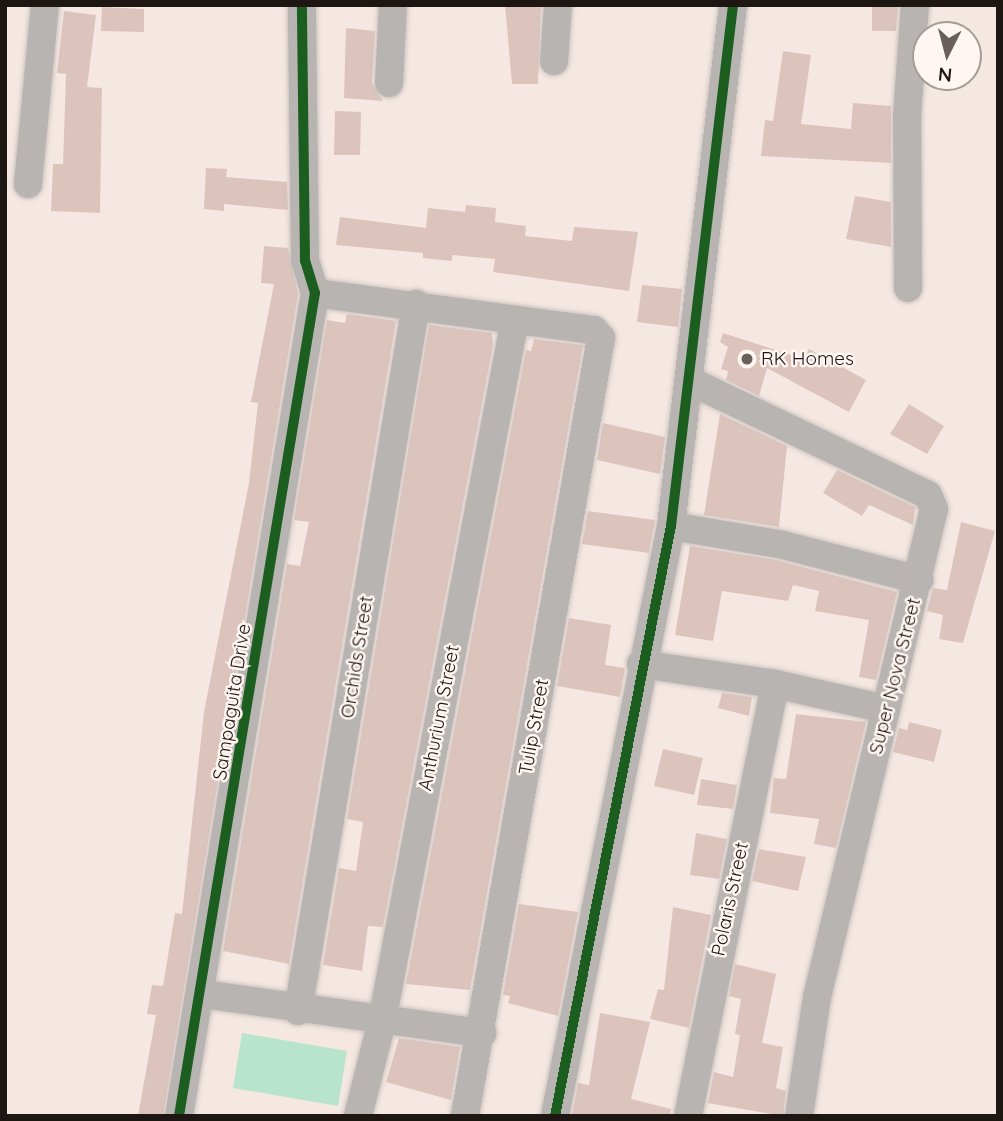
<!DOCTYPE html>
<style>
body{margin:0}
#map{position:relative;width:1003px;height:1121px;overflow:hidden;background:#f5e8e3;font-family:Quicksand,sans-serif}
div>[style]{position:absolute}
.green>*{inset:0;background:#b8e3cc}
.building>*{inset:0;background:#dcc4bc}
.roads{filter:drop-shadow(0 0 2px #cdc3bf) drop-shadow(0 0 2px #cdc3bf)}
.minor>*{height:28px;margin:-14px;padding:0 14px;transform-origin:14px;border-radius:14px;background:#b8b4b2}
.cycleway>*{height:10px;margin:-5px;padding:0 5px;transform-origin:5px;border-radius:5px;background:#1b5e20}
.dots>*{width:19px;height:19px;translate:-50% -50%;box-sizing:border-box;border:4px solid #fff5f1;border-radius:50%}
span{translate:-50% -50%;white-space:nowrap;text-align:center;line-height:1.15;-webkit-text-stroke:5px #fff5f1;paint-order:stroke}
.poi-label{font-size:19px;color:#1e1613}
.left{translate:0 -50%;text-align:left}
.street-label{font-size:19px;color:#1e1613}
.frame{position:absolute;inset:0;border:7px solid #1e1613;pointer-events:none}
.north{position:absolute;left:912px;top:21px;width:70px;height:70px;box-sizing:border-box;background:#fff5f1;border:2px solid #a59c98;border-radius:50%;rotate:186deg;font-size:19px;font-weight:700;line-height:28px;text-align:center;color:#1e1613}
.north::after{content:'';display:block;margin:auto;width:24px;height:32px;background:#69605c;clip-path:polygon(50% 0,100% 100%,50% 72%,0 100%)}
</style>
<div id="map">
<div class="green">
<i style="clip-path:polygon(242px 1033px,347px 1051px,338px 1106px,233px 1088px)"></i>
</div>
<div class="building">
<i style="clip-path:polygon(505px 5px,541px 5px,538px 84px,512px 84px)"></i>
<i style="clip-path:polygon(872px 5px,898px 5px,896px 31px,872px 31px)"></i>
<i style="clip-path:polygon(102px 7px,144px 9px,144px 32px,101px 31px)"></i>
<i style="clip-path:polygon(64px 11px,96px 15px,87px 87px,102px 88px,100px 213px,51px 211px,53px 164px,63px 164px,66px 74px,57px 73px)"></i>
<i style="clip-path:polygon(346px 28px,375px 31px,372px 83px,383px 101px,344px 98px)"></i>
<i style="clip-path:polygon(783px 51px,811px 55px,801px 124px,851px 129px,853px 103px,891px 106px,891px 163px,761px 156px,765px 120px,773px 121px)"></i>
<i style="clip-path:polygon(335px 111px,361px 112px,360px 155px,334px 155px)"></i>
<i style="clip-path:polygon(206px 168px,227px 169px,226px 177px,287px 182px,288px 210px,224px 204px,224px 211px,204px 209px)"></i>
<i style="clip-path:polygon(855px 196px,891px 202px,891px 247px,846px 239px)"></i>
<i style="clip-path:polygon(466px 205px,496px 208px,495px 222px,526px 226px,525px 236px,572px 241px,574px 227px,638px 232px,629px 291px,493px 272px,495px 259px,452px 255px,452px 261px,423px 258px,423px 253px,336px 245px,340px 217px,426px 228px,428px 208px,465px 212px)"></i>
<i style="clip-path:polygon(264px 246px,288px 248px,298px 294px,163px 1116px,138px 1116px,156px 1015px,147px 1014px,152px 985px,163px 986px,175px 913px,182px 914px,204px 712px,249px 483px,258px 403px,251px 402px,274px 284px,261px 283px)"></i>
<i style="clip-path:polygon(642px 285px,682px 289px,678px 327px,637px 322px)"></i>
<i style="clip-path:polygon(347px 314px,396px 321px,289px 964px,223px 951px,287px 564px,300px 566px,309px 522px,294px 520px,327px 320px,345px 323px)"></i>
<i style="clip-path:polygon(429px 325px,492px 333px,493px 345px,383px 927px,368px 926px,362px 971px,323px 965px,339px 868px,356px 871px,363px 822px,347px 819px)"></i>
<i style="clip-path:polygon(723px 333px,804px 359px,809px 349px,866px 380px,849px 412px,767px 368px,759px 396px,726px 380px,728px 371px,721px 369px,728px 347px,720px 342px)"></i>
<i style="clip-path:polygon(534px 339px,583px 345px,470px 990px,406px 984px,526px 350px,531px 351px)"></i>
<i style="clip-path:polygon(909px 404px,944px 426px,927px 454px,890px 434px)"></i>
<i style="clip-path:polygon(720px 414px,787px 446px,779px 527px,704px 515px)"></i>
<i style="clip-path:polygon(603px 423px,665px 437px,660px 474px,597px 460px)"></i>
<i style="clip-path:polygon(837px 470px,915px 507px,913px 525px,869px 505px,862px 516px,823px 493px)"></i>
<i style="clip-path:polygon(588px 511px,655px 520px,649px 553px,582px 544px)"></i>
<i style="clip-path:polygon(961px 522px,995px 531px,963px 643px,939px 639px,943px 615px,927px 611px,933px 588px,947px 590px)"></i>
<i style="clip-path:polygon(690px 546px,776px 560px,897px 592px,876px 680px,859px 677px,869px 620px,815px 611px,819px 591px,793px 585px,788px 601px,722px 591px,713px 641px,675px 635px)"></i>
<i style="clip-path:polygon(569px 618px,611px 625px,605px 665px,625px 668px,620px 697px,557px 686px)"></i>
<i style="clip-path:polygon(722px 693px,752px 697px,749px 716px,718px 708px)"></i>
<i style="clip-path:polygon(796px 714px,866px 722px,836px 848px,814px 844px,819px 819px,770px 813px,774px 778px,786px 779px)"></i>
<i style="clip-path:polygon(909px 722px,942px 730px,934px 762px,893px 752px,899px 728px,907px 730px)"></i>
<i style="clip-path:polygon(663px 749px,703px 758px,694px 795px,654px 786px)"></i>
<i style="clip-path:polygon(701px 779px,737px 785px,733px 809px,697px 805px)"></i>
<i style="clip-path:polygon(696px 833px,727px 839px,719px 879px,690px 875px)"></i>
<i style="clip-path:polygon(759px 849px,806px 857px,798px 891px,752px 881px)"></i>
<i style="clip-path:polygon(519px 904px,578px 912px,558px 1016px,508px 1003px,510px 996px,503px 995px)"></i>
<i style="clip-path:polygon(673px 907px,711px 915px,689px 1028px,650px 1019px,658px 989px,664px 990px)"></i>
<i style="clip-path:polygon(735px 964px,776px 974px,762px 1043px,783px 1047px,776px 1088px,786px 1091px,783px 1116px,708px 1103px,714px 1072px,733px 1077px,740px 1035px,735px 1034px,741px 999px,729px 996px)"></i>
<i style="clip-path:polygon(600px 1013px,650px 1022px,631px 1099px,671px 1109px,670px 1116px,572px 1116px,578px 1083px,589px 1085px)"></i>
<i style="clip-path:polygon(399px 1038px,460px 1047px,451px 1100px,386px 1082px)"></i>
</div>
<div class="roads">
<div class="minor">
<i style="left:554px;top:61px;width:56px;rotate:-85.9deg"></i>
<i style="left:389px;top:83px;width:78px;rotate:-87.1deg"></i>
<i style="left:28px;top:184px;width:180px;rotate:-84.6deg"></i>
<i style="left:908px;top:288px;width:172px;rotate:-90.3deg"></i>
<i style="left:907px;top:116px;width:111px;rotate:-85.9deg"></i>
<i style="left:315px;top:293px;width:281px;rotate:7.6deg"></i>
<i style="left:594px;top:330px;width:11px;rotate:49deg"></i>
<i style="left:601px;top:338px;width:790px;rotate:99.92deg"></i>
<i style="left:690px;top:381px;width:264px;rotate:25.6deg"></i>
<i style="left:928px;top:495px;width:15px;rotate:67deg"></i>
<i style="left:934px;top:509px;width:502px;rotate:103.48deg"></i>
<i style="left:817px;top:997px;width:120px;rotate:98.6deg"></i>
<i style="left:671px;top:526px;width:109px;rotate:9.5deg"></i>
<i style="left:779px;top:544px;width:145px;rotate:14.4deg"></i>
<i style="left:641px;top:664px;width:135px;rotate:8.5deg"></i>
<i style="left:775px;top:684px;width:114px;rotate:12.7deg"></i>
<i style="left:203px;top:994px;width:282px;rotate:8deg"></i>
<i style="left:298px;top:1011px;width:717px;rotate:-80.52deg"></i>
<i style="left:179px;top:1116px;width:834px;rotate:-80.62deg"></i>
<i style="left:315px;top:293px;width:34px;rotate:-107deg"></i>
<i style="left:305px;top:261px;width:256px;rotate:-90.7deg"></i>
<i style="left:358px;top:1116px;width:98px;rotate:-75.8deg"></i>
<i style="left:382px;top:1021px;width:714px;rotate:-79.27deg"></i>
<i style="left:555px;top:1116px;width:601px;rotate:-78.88deg"></i>
<i style="left:671px;top:526px;width:525px;rotate:-83.21deg"></i>
<i style="left:688px;top:1116px;width:441px;rotate:-78.6deg"></i>
</div>
</div>
<div class="cycleway">
<i style="left:179px;top:1116px;width:834px;rotate:-80.62deg"></i>
<i style="left:315px;top:293px;width:34px;rotate:-107deg"></i>
<i style="left:305px;top:261px;width:256px;rotate:-90.7deg"></i>
<i style="left:555px;top:1116px;width:601px;rotate:-78.88deg"></i>
<i style="left:671px;top:526px;width:525px;rotate:-83.21deg"></i>
</div>
<div class="dots">
<i style="left:747px;top:359px;background:#69605c"></i>
</div>
<div class="poi-label">
<span class="left" style="left:761px;top:359px">RK Homes</span>
</div>
<div class="street-label">
<span style="left:357px;top:657px;rotate:-81deg">Orchids Street</span>
<span style="left:895px;top:676px;rotate:-76deg">Super Nova Street</span>
<span style="left:232px;top:702px;rotate:-81deg">Sampaguita Drive</span>
<span style="left:439px;top:718px;rotate:-79deg">Anthurium Street</span>
<span style="left:534px;top:727px;rotate:-80deg">Tulip Street</span>
<span style="left:730px;top:899px;rotate:-78deg">Polaris Street</span>
</div>
<div class="frame"></div>
<div class="north">N</div>
</div>
